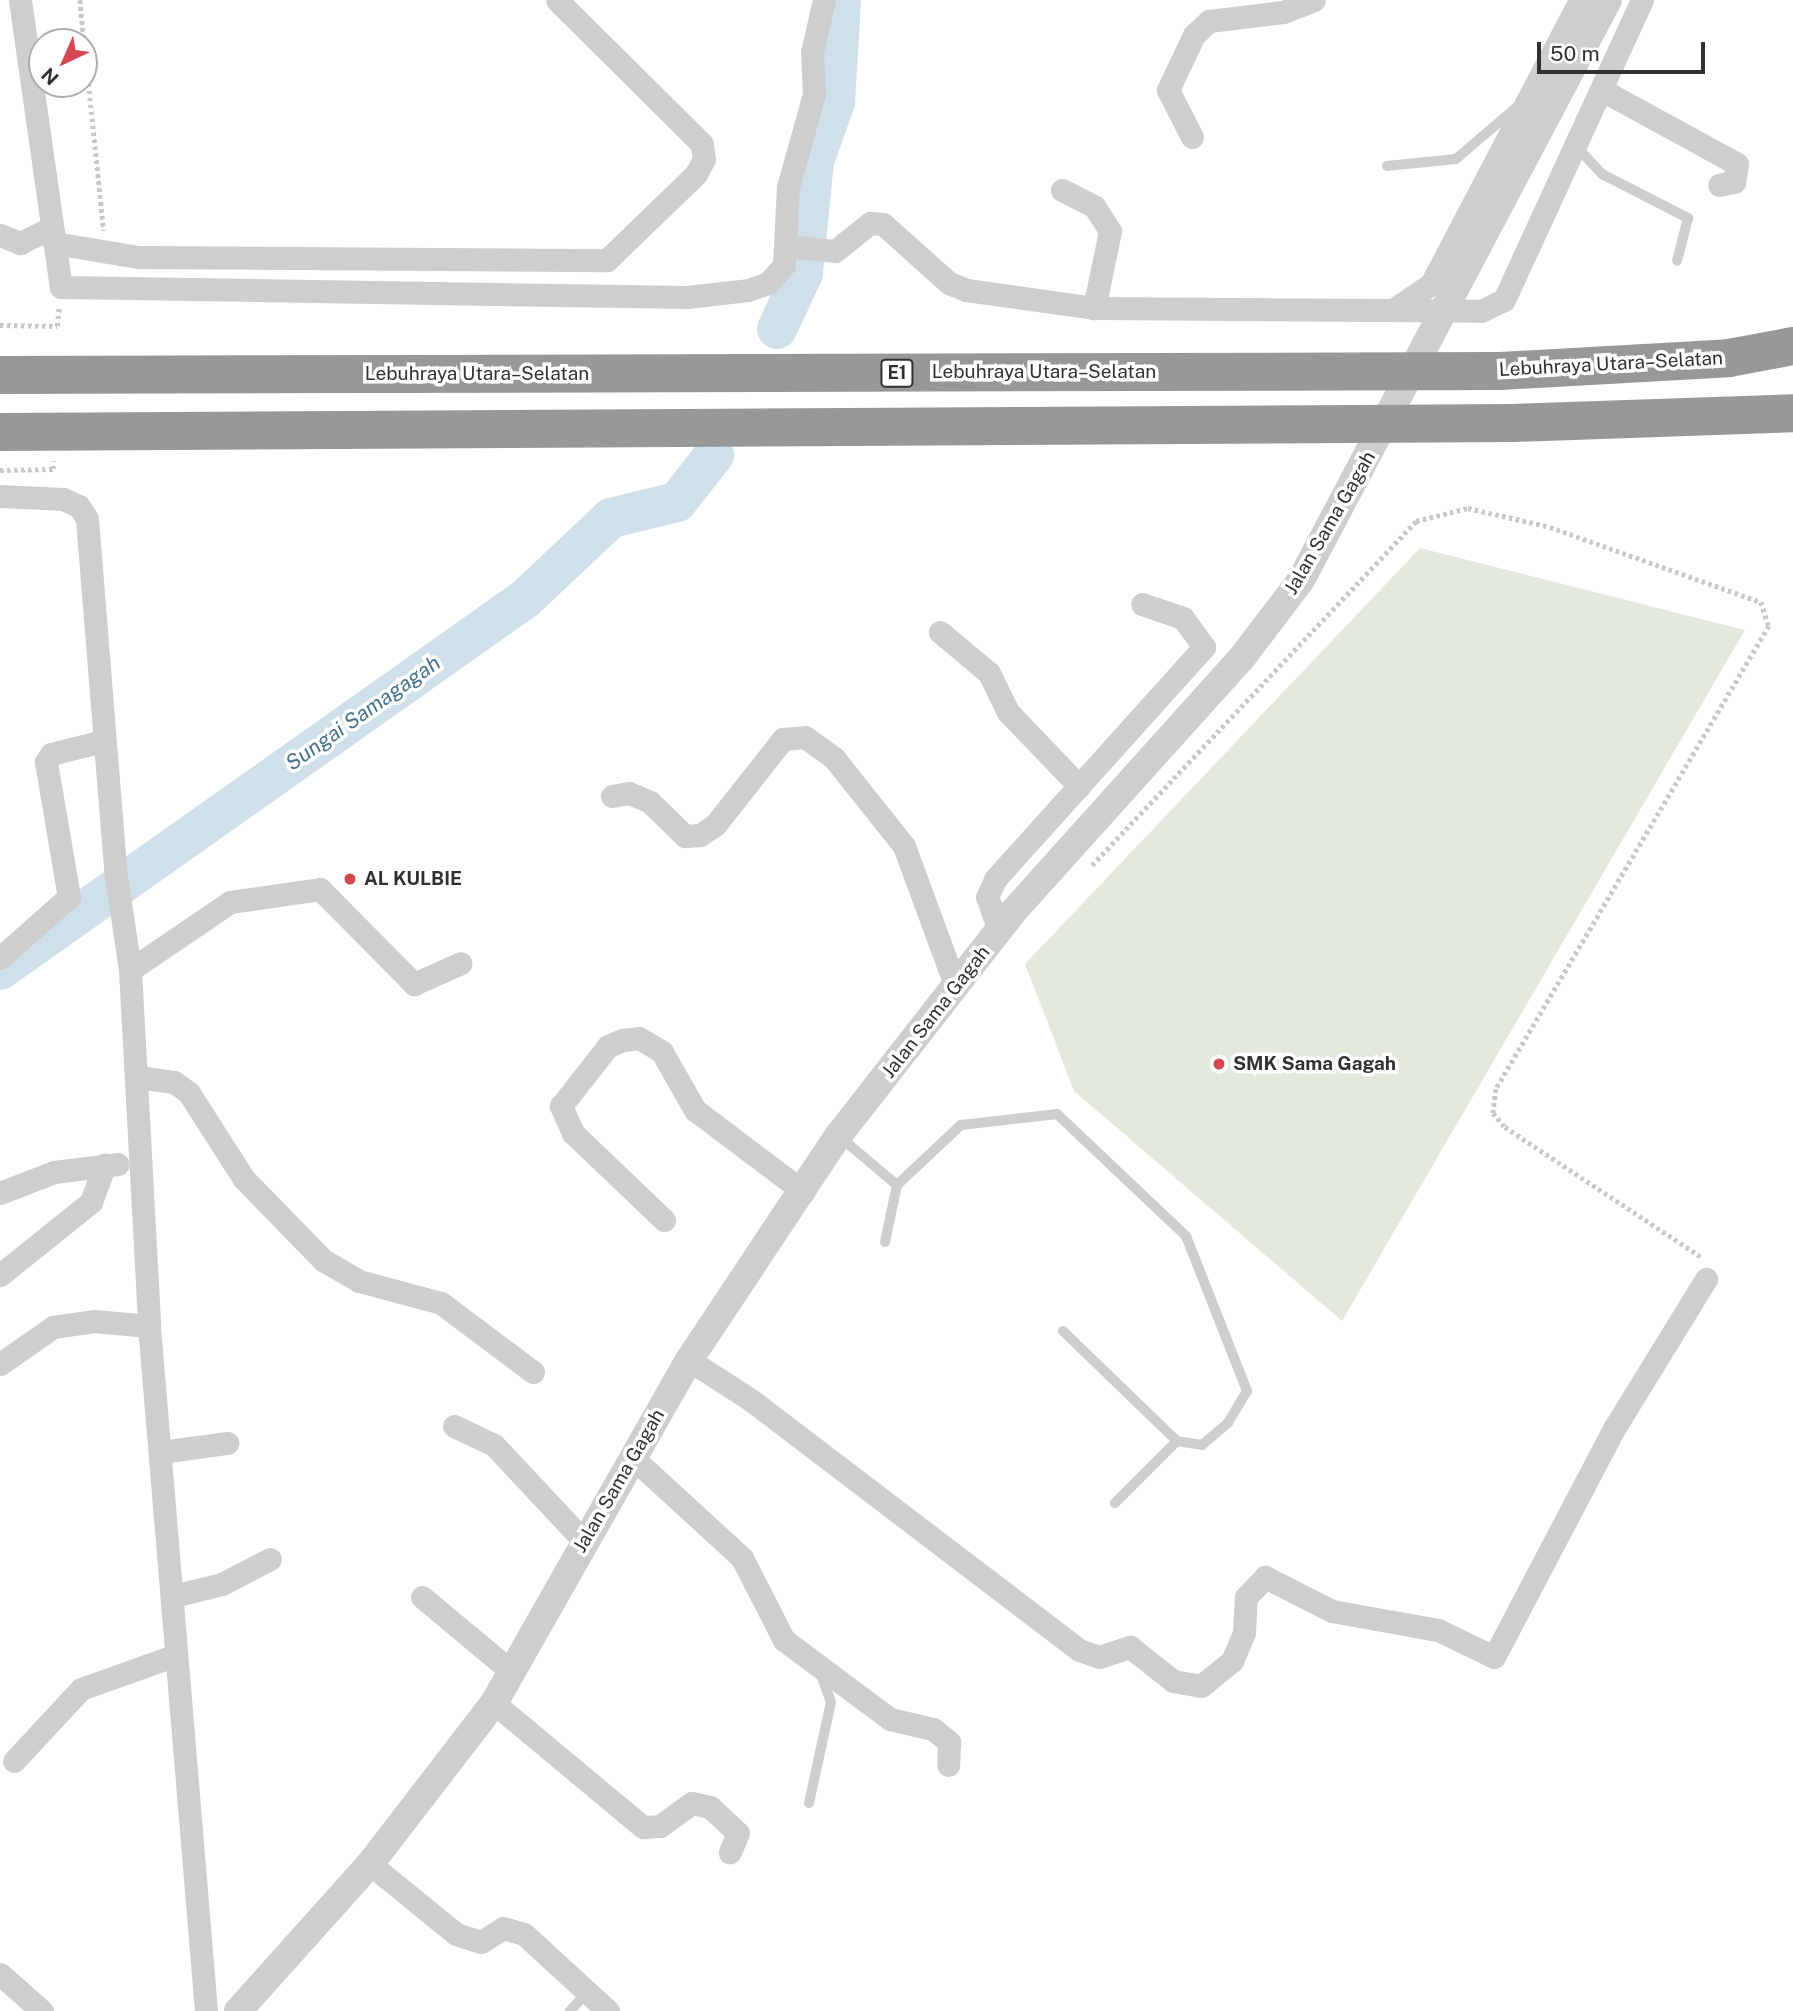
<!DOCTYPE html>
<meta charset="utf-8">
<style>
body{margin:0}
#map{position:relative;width:1793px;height:2011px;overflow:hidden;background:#fff;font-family:"Public Sans",sans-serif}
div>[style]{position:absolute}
.green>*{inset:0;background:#e4e9de}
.river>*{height:40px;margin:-20px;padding:0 20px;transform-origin:20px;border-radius:20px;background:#cfe0ea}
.path>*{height:4.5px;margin-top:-2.25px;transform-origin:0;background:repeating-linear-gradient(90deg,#c8c8c8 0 3.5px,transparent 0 7px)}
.service>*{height:10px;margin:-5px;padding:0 5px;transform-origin:5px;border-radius:5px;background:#cecece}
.minor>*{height:23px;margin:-11.5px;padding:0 11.5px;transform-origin:11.5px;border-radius:11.5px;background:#cecece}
.tertiary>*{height:28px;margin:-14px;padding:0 14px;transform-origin:14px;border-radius:14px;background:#cecece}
.motorway>*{height:38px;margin:-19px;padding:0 19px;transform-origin:19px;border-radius:19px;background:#989898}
.dots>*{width:19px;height:19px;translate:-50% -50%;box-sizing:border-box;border:4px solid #fff;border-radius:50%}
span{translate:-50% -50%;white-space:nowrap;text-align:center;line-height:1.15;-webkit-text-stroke:7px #fff;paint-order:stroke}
.shield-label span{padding:2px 5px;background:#fff;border:2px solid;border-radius:5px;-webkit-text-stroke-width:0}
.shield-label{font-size:18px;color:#313131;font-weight:700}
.street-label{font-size:19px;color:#313131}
.poi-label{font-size:19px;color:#313131;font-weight:700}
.left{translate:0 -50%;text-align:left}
.water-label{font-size:21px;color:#46728c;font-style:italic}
.north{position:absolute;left:28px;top:28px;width:70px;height:70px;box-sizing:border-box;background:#fff;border:2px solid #adadad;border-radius:50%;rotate:224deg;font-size:19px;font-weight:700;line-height:28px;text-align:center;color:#313131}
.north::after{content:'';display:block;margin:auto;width:24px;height:32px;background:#d54653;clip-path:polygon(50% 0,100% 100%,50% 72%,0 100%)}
.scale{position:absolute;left:1537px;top:42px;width:168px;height:32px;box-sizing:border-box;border:4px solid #313131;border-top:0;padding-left:9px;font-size:21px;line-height:24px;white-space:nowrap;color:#313131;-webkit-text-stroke:5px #fff;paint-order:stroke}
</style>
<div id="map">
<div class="green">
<i style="clip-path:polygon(1420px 548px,1745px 630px,1342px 1321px,1074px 1091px,1025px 964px)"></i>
</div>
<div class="river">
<i style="left:777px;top:329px;width:62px;rotate:-65.1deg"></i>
<i style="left:803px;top:273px;width:113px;rotate:-84.4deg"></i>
<i style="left:814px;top:161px;width:63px;rotate:-70.4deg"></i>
<i style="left:835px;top:102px;width:102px;rotate:-86.6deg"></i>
<i style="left:0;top:970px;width:643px;rotate:-35.25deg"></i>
<i style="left:525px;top:599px;width:118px;rotate:-43.3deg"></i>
<i style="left:611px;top:518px;width:68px;rotate:-13.6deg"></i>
<i style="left:677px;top:502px;width:60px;rotate:-51.8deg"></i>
</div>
<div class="path">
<i style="left:80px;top:0;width:232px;rotate:84.1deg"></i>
<i style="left:0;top:325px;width:57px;rotate:1deg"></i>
<i style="left:57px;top:326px;width:18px;rotate:-84deg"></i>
<i style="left:0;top:470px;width:53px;rotate:-1.1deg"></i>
<i style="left:53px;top:469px;width:8px;rotate:-90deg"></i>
<i style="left:1092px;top:865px;width:473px;rotate:-46.7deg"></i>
<i style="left:1416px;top:521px;width:54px;rotate:-14deg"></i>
<i style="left:1468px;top:508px;width:84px;rotate:13deg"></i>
<i style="left:1550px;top:527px;width:224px;rotate:19.6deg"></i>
<i style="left:1761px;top:602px;width:25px;rotate:72deg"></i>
<i style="left:1769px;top:626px;width:537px;rotate:120.52deg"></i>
<i style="left:1496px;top:1089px;width:24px;rotate:97deg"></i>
<i style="left:1493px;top:1113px;width:18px;rotate:49deg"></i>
<i style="left:1505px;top:1127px;width:237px;rotate:33.5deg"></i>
</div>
<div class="service">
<i style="left:1576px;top:146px;width:38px;rotate:47deg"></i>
<i style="left:1602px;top:174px;width:97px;rotate:27.1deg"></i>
<i style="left:1688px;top:218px;width:44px;rotate:104.3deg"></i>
<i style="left:1387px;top:166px;width:69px;rotate:-5.8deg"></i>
<i style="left:1456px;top:159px;width:82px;rotate:-40.5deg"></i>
<i style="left:840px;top:1137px;width:75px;rotate:40.1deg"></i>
<i style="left:897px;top:1185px;width:88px;rotate:-43.2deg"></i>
<i style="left:961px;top:1125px;width:97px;rotate:-6.5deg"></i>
<i style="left:1057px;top:1114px;width:178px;rotate:43.4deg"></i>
<i style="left:1186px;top:1236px;width:167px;rotate:68.5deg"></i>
<i style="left:1247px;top:1391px;width:37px;rotate:121deg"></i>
<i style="left:1228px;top:1423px;width:34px;rotate:140deg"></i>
<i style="left:1202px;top:1445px;width:25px;rotate:-171deg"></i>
<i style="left:1177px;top:1441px;width:88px;rotate:135deg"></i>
<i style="left:885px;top:1242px;width:58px;rotate:-78.1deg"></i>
<i style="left:1063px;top:1331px;width:158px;rotate:44deg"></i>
<i style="left:809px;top:1803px;width:103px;rotate:-77.7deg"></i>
<i style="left:831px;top:1702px;width:30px;rotate:-110deg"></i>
<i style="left:570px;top:2011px;width:25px;rotate:-48deg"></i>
</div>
<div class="minor">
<i style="left:20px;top:0;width:290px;rotate:81.9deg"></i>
<i style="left:61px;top:287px;width:626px;rotate:0.92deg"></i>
<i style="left:687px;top:297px;width:61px;rotate:-6.5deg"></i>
<i style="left:748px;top:290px;width:21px;rotate:-19deg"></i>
<i style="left:768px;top:283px;width:24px;rotate:-48deg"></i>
<i style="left:784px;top:265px;width:78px;rotate:-87.1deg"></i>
<i style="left:788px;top:187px;width:97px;rotate:-74.4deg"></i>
<i style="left:814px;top:94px;width:42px;rotate:-92.7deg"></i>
<i style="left:812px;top:52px;width:53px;rotate:-77deg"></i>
<i style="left:1602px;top:90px;width:154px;rotate:28.7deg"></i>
<i style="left:1737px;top:164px;width:18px;rotate:99deg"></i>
<i style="left:1734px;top:182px;width:15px;rotate:169deg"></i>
<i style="left:1192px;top:137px;width:53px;rotate:-117.1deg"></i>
<i style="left:1168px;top:90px;width:61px;rotate:-64.7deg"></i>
<i style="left:1194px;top:35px;width:21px;rotate:-43deg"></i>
<i style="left:1209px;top:21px;width:75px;rotate:-6.9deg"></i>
<i style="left:1283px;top:12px;width:33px;rotate:-21deg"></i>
<i style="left:1062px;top:190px;width:36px;rotate:27deg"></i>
<i style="left:1094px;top:206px;width:30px;rotate:57deg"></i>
<i style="left:1110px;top:231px;width:79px;rotate:101.7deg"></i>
<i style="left:0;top:235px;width:22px;rotate:22deg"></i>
<i style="left:20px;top:243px;width:34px;rotate:-26deg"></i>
<i style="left:54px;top:243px;width:86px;rotate:9.4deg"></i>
<i style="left:139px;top:257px;width:468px;rotate:0.4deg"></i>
<i style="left:607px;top:260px;width:124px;rotate:-44deg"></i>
<i style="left:696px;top:174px;width:17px;rotate:-62deg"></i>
<i style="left:704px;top:159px;width:15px;rotate:-98deg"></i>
<i style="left:702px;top:144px;width:204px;rotate:-135.2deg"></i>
<i style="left:787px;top:246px;width:48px;rotate:5.9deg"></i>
<i style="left:835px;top:251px;width:45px;rotate:-38.7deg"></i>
<i style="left:870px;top:223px;width:13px;rotate:4deg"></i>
<i style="left:883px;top:224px;width:89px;rotate:41.8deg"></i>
<i style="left:949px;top:283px;width:18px;rotate:22deg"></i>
<i style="left:966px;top:290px;width:129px;rotate:8deg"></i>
<i style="left:1094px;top:308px;width:387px;rotate:0.4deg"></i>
<i style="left:1481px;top:311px;width:25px;rotate:-26deg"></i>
<i style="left:1504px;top:300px;width:330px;rotate:-65.3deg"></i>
<i style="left:1396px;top:308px;width:42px;rotate:-34.4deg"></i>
<i style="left:1431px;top:284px;width:321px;rotate:-62.3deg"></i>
<i style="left:0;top:496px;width:63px;rotate:2.7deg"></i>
<i style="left:63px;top:499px;width:17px;rotate:24deg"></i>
<i style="left:79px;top:506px;width:15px;rotate:58deg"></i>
<i style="left:87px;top:519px;width:358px;rotate:85.4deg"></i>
<i style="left:116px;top:876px;width:95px;rotate:81.5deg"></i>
<i style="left:130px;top:970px;width:357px;rotate:86.9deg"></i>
<i style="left:149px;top:1326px;width:687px;rotate:85.24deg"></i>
<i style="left:940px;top:632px;width:64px;rotate:39.9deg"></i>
<i style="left:989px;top:673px;width:43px;rotate:64deg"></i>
<i style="left:1008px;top:712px;width:103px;rotate:46.2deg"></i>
<i style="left:612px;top:796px;width:17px;rotate:-10deg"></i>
<i style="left:629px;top:793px;width:23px;rotate:23deg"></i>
<i style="left:650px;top:802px;width:49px;rotate:44.2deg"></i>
<i style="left:685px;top:836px;width:15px;rotate:-4deg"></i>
<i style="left:700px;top:835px;width:18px;rotate:-34deg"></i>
<i style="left:715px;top:825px;width:110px;rotate:-51.7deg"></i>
<i style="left:783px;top:739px;width:22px;rotate:-5deg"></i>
<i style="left:805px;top:737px;width:36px;rotate:36deg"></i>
<i style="left:834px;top:758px;width:112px;rotate:51.5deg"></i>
<i style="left:904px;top:846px;width:150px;rotate:69.8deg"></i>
<i style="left:999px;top:931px;width:36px;rotate:-109deg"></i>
<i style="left:987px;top:897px;width:21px;rotate:-65deg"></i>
<i style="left:996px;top:878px;width:311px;rotate:-48deg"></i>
<i style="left:1204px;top:647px;width:36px;rotate:-126deg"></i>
<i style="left:1183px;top:618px;width:43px;rotate:-161.1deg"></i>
<i style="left:0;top:958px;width:92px;rotate:-41.5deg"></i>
<i style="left:69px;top:897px;width:137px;rotate:-99.7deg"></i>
<i style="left:46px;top:762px;width:9px;rotate:-58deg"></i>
<i style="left:51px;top:754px;width:54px;rotate:-14deg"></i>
<i style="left:130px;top:970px;width:121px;rotate:-34.2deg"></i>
<i style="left:230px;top:902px;width:91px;rotate:-8.2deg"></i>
<i style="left:320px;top:889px;width:134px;rotate:45.3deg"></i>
<i style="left:414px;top:984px;width:51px;rotate:-24.1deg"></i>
<i style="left:138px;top:1077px;width:36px;rotate:8deg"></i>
<i style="left:174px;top:1082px;width:19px;rotate:36deg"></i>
<i style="left:189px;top:1093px;width:102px;rotate:57.4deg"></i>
<i style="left:244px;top:1179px;width:113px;rotate:45.7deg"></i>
<i style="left:323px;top:1260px;width:42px;rotate:30.3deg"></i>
<i style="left:359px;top:1281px;width:85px;rotate:15deg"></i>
<i style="left:441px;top:1303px;width:115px;rotate:36.9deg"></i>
<i style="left:0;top:1193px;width:58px;rotate:-21.3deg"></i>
<i style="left:54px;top:1172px;width:64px;rotate:-7.1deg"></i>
<i style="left:664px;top:1220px;width:126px;rotate:-136.3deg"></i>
<i style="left:573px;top:1133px;width:30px;rotate:-114deg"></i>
<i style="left:561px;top:1106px;width:76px;rotate:-51.9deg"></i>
<i style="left:608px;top:1046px;width:16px;rotate:-22deg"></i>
<i style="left:623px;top:1040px;width:16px;rotate:-7deg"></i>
<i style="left:639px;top:1038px;width:27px;rotate:31deg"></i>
<i style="left:662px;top:1052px;width:67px;rotate:60.4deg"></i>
<i style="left:695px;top:1110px;width:136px;rotate:37deg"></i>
<i style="left:0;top:1275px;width:117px;rotate:-38.7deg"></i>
<i style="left:91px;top:1202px;width:40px;rotate:-69.8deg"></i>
<i style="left:689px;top:1360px;width:74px;rotate:32.8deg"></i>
<i style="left:751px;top:1400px;width:412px;rotate:37.3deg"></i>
<i style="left:1079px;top:1650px;width:21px;rotate:19deg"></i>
<i style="left:1099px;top:1657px;width:33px;rotate:-18deg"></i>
<i style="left:1130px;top:1647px;width:55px;rotate:38.3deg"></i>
<i style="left:1173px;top:1681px;width:28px;rotate:10deg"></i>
<i style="left:1201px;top:1686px;width:40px;rotate:-39deg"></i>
<i style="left:1232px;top:1661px;width:30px;rotate:-67deg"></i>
<i style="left:1244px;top:1633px;width:36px;rotate:-87deg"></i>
<i style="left:1246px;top:1597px;width:28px;rotate:-46deg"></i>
<i style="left:1265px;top:1577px;width:75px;rotate:26.9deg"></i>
<i style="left:1332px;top:1611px;width:108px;rotate:10.2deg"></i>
<i style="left:1438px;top:1630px;width:62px;rotate:25.7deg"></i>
<i style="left:1494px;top:1657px;width:260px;rotate:-62.3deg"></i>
<i style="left:1615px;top:1427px;width:174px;rotate:-58.4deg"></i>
<i style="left:0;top:1364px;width:65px;rotate:-34.9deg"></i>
<i style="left:53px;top:1327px;width:41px;rotate:-8.3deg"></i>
<i style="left:94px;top:1321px;width:55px;rotate:5.2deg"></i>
<i style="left:454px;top:1426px;width:44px;rotate:25.4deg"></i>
<i style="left:494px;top:1445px;width:130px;rotate:46.9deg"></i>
<i style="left:161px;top:1452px;width:67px;rotate:-7.8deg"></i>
<i style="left:633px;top:1458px;width:148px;rotate:42.5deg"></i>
<i style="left:742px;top:1558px;width:92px;rotate:62.9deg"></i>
<i style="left:784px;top:1640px;width:132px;rotate:36.7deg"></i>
<i style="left:890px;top:1719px;width:44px;rotate:13.1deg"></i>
<i style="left:933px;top:1729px;width:21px;rotate:39deg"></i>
<i style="left:949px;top:1742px;width:23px;rotate:92deg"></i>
<i style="left:173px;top:1596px;width:50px;rotate:-13.8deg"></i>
<i style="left:222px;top:1584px;width:54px;rotate:-27.5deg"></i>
<i style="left:422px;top:1597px;width:117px;rotate:39.8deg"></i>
<i style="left:494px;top:1703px;width:194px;rotate:39.8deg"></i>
<i style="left:643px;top:1827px;width:17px;rotate:-3deg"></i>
<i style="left:660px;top:1826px;width:39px;rotate:-36deg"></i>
<i style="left:692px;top:1803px;width:18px;rotate:13deg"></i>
<i style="left:710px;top:1807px;width:38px;rotate:43deg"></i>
<i style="left:738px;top:1833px;width:21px;rotate:113deg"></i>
<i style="left:14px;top:1761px;width:98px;rotate:-47.1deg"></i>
<i style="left:81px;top:1689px;width:98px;rotate:-19.7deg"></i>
<i style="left:370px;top:1864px;width:111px;rotate:39.1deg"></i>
<i style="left:456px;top:1934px;width:26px;rotate:18deg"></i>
<i style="left:481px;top:1942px;width:26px;rotate:-32deg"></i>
<i style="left:503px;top:1928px;width:22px;rotate:16deg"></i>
<i style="left:524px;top:1934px;width:114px;rotate:42.5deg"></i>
<i style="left:0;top:1974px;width:56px;rotate:41.4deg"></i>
</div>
<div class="tertiary">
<i style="left:238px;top:2011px;width:198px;rotate:-48.1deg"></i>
<i style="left:370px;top:1864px;width:203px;rotate:-52.4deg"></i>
<i style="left:494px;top:1703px;width:395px;rotate:-60.4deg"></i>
<i style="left:689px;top:1360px;width:269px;rotate:-56.4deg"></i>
<i style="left:838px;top:1136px;width:283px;rotate:-52deg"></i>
<i style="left:1012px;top:913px;width:342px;rotate:-48deg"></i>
<i style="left:1241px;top:659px;width:99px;rotate:-52.8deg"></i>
<i style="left:1301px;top:580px;width:656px;rotate:-62.11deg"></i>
</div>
<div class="motorway">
<i style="left:0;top:375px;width:1500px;rotate:-0.15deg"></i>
<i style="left:1500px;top:371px;width:229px;rotate:-3.2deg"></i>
<i style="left:1729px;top:358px;width:65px;rotate:-10.6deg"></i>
<i style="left:0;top:432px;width:1513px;rotate:-0.34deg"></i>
<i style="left:1513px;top:423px;width:280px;rotate:-2deg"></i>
</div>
<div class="dots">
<i style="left:350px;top:879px;background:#d54653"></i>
<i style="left:1219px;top:1064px;background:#d54653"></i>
</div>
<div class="shield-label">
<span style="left:897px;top:373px">E1</span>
</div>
<div class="street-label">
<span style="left:1611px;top:364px;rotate:-3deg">Lebuhraya Utara–Selatan</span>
<span style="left:1044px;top:372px">Lebuhraya Utara–Selatan</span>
<span style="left:477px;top:374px">Lebuhraya Utara–Selatan</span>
<span style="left:1330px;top:523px;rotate:-60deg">Jalan Sama Gagah</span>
<span style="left:936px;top:1012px;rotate:-52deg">Jalan Sama Gagah</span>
<span style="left:619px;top:1481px;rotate:-60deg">Jalan Sama Gagah</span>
</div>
<div class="poi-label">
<span class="left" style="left:364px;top:879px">AL KULBIE</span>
<span class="left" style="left:1233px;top:1064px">SMK Sama Gagah</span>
</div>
<div class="water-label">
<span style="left:363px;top:713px;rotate:-35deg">Sungai Samagagah</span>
</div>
<div class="north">N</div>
<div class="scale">50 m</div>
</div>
